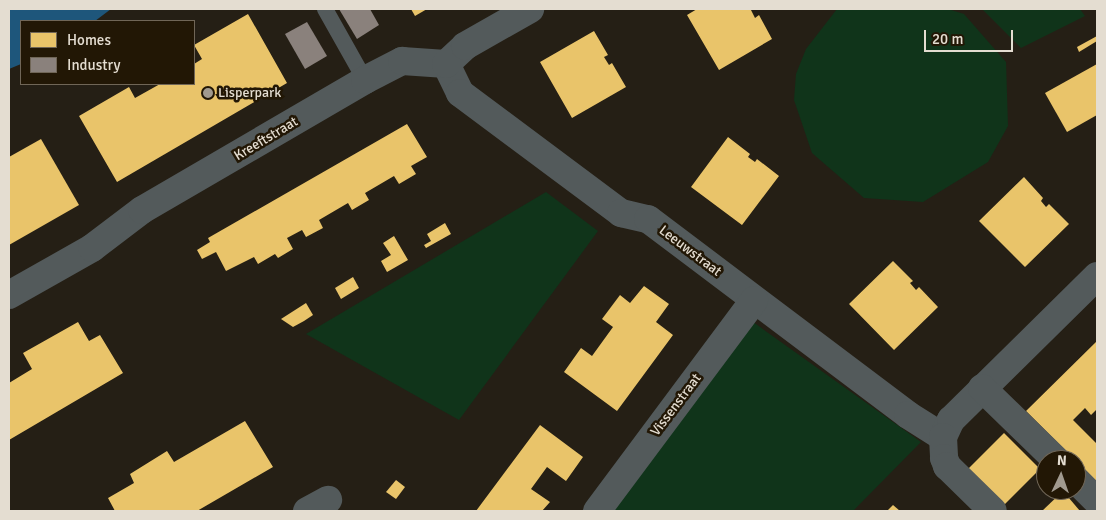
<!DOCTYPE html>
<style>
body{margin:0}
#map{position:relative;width:1106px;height:520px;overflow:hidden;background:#251f15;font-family:Signika,sans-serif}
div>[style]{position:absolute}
.green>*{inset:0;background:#10341a}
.water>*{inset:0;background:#1e567b}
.homes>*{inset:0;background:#e9c46a}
.industry>*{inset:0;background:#8a817c}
.lane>*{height:16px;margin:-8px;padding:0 8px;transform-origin:8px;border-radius:8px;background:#535a5b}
.street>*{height:28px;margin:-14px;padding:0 14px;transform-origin:14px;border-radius:14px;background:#535a5b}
.dots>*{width:14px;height:14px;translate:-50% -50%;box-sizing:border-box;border:2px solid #221705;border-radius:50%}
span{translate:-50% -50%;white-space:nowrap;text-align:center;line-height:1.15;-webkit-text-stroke:5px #221705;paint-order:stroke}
.poi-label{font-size:14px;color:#e4ddd1}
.left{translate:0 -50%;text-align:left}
.street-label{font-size:14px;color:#e4ddd1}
.frame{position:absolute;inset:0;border:10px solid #e4ddd1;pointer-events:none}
.legend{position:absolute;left:20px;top:20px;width:175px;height:65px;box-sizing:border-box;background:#221705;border:1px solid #706657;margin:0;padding:6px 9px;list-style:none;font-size:15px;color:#e4ddd1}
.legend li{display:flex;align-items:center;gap:10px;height:25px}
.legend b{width:25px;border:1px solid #706657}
.north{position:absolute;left:1036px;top:450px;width:50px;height:50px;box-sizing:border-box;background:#221705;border:1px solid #706657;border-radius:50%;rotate:3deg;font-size:14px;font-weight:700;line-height:20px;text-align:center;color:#e4ddd1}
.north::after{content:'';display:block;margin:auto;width:18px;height:22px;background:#a19a8f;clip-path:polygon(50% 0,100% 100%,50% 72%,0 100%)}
.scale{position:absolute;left:924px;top:30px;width:89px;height:22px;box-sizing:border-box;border:2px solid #e4ddd1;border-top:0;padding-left:6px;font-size:15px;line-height:18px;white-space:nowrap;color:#e4ddd1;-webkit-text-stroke:4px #221705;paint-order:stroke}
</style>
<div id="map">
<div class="green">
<i style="clip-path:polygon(837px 9px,948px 9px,964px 14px,1006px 62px,1008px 126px,988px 162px,923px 202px,864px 198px,812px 153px,794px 100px,796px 74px,806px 49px)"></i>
<i style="clip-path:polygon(982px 9px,1080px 9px,1085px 16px,1021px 48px)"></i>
<i style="clip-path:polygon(546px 192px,598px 231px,459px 420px,306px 334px)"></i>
<i style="clip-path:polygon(753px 322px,921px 442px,853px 511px,609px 511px)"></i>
</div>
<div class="water">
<i style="clip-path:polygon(9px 9px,111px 9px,95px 21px,21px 21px,21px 64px,9px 69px)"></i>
</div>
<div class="homes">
<i style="clip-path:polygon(411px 9px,427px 9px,415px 16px)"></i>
<i style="clip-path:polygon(697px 9px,753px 9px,751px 10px,755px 18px,759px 15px,772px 39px,719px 70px,687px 15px)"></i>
<i style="clip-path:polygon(248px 14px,287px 83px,117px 182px,79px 116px,129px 87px,135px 98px,160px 84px,194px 84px,194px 64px,202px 59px,194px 45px)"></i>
<i style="clip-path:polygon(594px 31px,608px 55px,604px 57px,609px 65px,612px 63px,626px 87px,572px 118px,540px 62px)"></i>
<i style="clip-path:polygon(1097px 36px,1097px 41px,1079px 52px,1077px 47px)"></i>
<i style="clip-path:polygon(1097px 64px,1097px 115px,1067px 132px,1045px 93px)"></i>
<i style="clip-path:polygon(407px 124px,427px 157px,411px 166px,416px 174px,399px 184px,394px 176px,365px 193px,369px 200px,352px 210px,348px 203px,319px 220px,323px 228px,306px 237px,302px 230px,287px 238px,293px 249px,278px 258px,275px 254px,258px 264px,254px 257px,226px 271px,216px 252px,202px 259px,197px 250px,210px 242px,208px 238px)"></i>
<i style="clip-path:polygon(728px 137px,750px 154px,748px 157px,755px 162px,757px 159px,779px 176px,742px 225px,691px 187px)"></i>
<i style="clip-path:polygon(41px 139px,79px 205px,9px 245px,9px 157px)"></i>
<i style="clip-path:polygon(1024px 177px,1043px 198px,1041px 201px,1046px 207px,1049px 204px,1069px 224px,1025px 267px,979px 221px)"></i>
<i style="clip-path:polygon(445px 223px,451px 234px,426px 248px,424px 245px,431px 241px,427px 234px)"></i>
<i style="clip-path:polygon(394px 236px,408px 260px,387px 272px,381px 261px,391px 255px,383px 243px)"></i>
<i style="clip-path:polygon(893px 261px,913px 281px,910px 283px,916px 290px,919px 287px,938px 307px,894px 350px,849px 304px)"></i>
<i style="clip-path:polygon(353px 277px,359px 288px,341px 299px,335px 288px)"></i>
<i style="clip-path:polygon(644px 286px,669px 304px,656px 322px,673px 335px,617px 411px,564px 372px,581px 348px,592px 356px,613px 327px,602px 319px,620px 295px,630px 303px)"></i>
<i style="clip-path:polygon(306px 303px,313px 315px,304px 321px,293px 327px,281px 319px)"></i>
<i style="clip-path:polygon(78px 322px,89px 341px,100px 335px,123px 373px,9px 440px,9px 383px,32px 369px,23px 353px)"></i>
<i style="clip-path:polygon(1097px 341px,1097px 409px,1091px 415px,1085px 408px,1073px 420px,1097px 444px,1097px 482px,1026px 411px)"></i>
<i style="clip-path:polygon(245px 421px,273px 467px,197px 511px,115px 511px,108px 498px,134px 483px,130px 474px,167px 451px,174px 462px)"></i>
<i style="clip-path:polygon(540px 425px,583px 457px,566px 481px,547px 467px,531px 489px,550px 502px,542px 511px,476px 511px)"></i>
<i style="clip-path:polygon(1004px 433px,1040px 469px,1002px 507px,966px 471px)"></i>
<i style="clip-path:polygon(396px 480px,405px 487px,396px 499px,386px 492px)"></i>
<i style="clip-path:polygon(1063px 491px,1080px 511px,1042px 511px)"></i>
<i style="clip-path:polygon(893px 505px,900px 511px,887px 511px)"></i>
</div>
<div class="industry">
<i style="clip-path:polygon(339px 9px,370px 9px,379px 25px,357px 39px)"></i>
<i style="clip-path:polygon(307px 22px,327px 56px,305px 69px,285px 34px)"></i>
</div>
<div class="lane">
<i style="left:325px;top:9px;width:81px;rotate:60.6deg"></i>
</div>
<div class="street">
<i style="left:446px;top:64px;width:32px;rotate:64deg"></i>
<i style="left:460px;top:93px;width:201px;rotate:36.7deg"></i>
<i style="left:621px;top:213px;width:28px;rotate:13deg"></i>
<i style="left:648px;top:219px;width:326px;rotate:37deg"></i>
<i style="left:908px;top:415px;width:41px;rotate:32.2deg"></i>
<i style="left:943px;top:437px;width:19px;rotate:-65deg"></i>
<i style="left:951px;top:420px;width:205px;rotate:-44.6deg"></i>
<i style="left:9px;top:295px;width:95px;rotate:-29.5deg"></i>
<i style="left:92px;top:248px;width:63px;rotate:-37.2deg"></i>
<i style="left:142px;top:210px;width:258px;rotate:-30.2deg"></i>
<i style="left:365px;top:80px;width:42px;rotate:-27.2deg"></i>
<i style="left:402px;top:61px;width:44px;rotate:3.9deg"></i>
<i style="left:446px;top:64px;width:26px;rotate:-43deg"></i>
<i style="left:465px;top:46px;width:75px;rotate:-29.6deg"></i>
<i style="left:982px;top:388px;width:103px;rotate:44.2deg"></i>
<i style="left:943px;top:437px;width:21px;rotate:87deg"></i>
<i style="left:944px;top:458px;width:9px;rotate:69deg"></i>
<i style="left:947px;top:466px;width:64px;rotate:44.4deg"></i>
<i style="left:1076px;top:480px;width:30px;rotate:45deg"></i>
<i style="left:307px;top:511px;width:24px;rotate:-28deg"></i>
<i style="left:597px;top:511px;width:263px;rotate:-53.3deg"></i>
</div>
<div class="dots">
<i style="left:208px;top:93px;background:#a19a8f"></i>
</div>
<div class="poi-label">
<span class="left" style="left:218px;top:93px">Lisperpark</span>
</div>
<div class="street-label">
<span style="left:266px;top:139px;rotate:-31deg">Kreeftstraat</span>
<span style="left:690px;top:251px;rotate:37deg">Leeuwstraat</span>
<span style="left:676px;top:405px;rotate:-53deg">Vissenstraat</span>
</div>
<div class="frame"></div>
<ul class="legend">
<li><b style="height:14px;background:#e9c46a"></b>Homes</li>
<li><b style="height:14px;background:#8a817c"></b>Industry</li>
</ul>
<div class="north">N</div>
<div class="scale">20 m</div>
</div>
